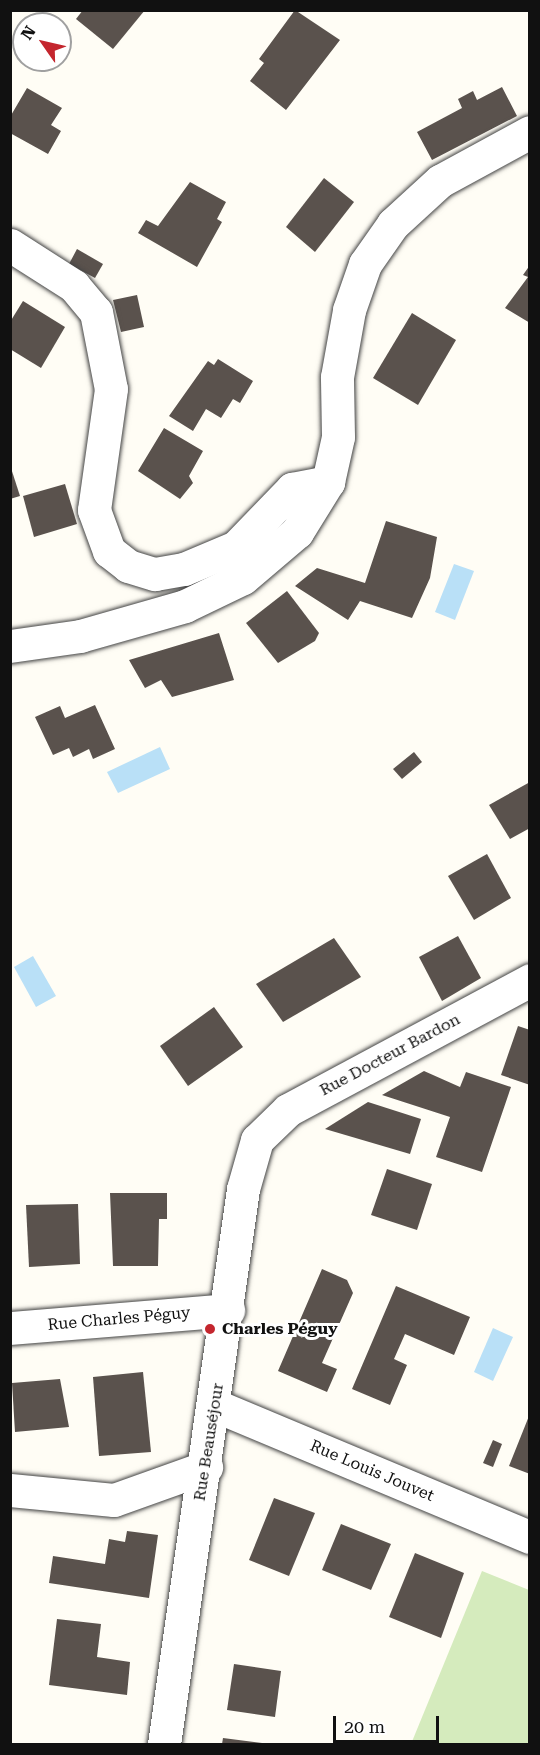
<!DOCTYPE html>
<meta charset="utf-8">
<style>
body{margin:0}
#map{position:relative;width:540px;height:1755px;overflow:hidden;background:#fffdf5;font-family:"Roboto Serif",serif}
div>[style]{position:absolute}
.green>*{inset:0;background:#d5ebbd}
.water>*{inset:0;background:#b9e0f7}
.building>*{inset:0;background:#5a524d}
.roads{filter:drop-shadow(0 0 2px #444) drop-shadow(0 0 2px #444)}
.minor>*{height:33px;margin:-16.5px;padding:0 16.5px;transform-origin:16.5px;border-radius:16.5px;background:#fff}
.dots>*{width:16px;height:16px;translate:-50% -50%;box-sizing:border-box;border:3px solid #fff;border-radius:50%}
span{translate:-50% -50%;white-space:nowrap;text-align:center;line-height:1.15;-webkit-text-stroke:6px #fff;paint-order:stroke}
.street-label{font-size:16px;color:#111}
.poi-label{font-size:16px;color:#111;font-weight:700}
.left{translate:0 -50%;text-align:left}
.frame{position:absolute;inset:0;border:12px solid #111;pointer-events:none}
.north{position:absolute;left:12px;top:12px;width:60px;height:60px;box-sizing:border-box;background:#fff;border:2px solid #a0a0a0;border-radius:50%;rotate:304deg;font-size:16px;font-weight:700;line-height:24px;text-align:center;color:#111}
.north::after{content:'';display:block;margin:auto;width:21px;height:27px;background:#c4262e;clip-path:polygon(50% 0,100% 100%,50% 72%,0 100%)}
.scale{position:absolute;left:333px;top:1716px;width:106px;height:27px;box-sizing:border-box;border:3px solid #111;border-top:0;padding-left:8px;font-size:18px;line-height:21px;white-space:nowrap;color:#111;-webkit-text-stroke:4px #fff;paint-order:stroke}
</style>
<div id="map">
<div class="green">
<i style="clip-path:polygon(482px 1571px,529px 1590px,529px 1744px,411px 1744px)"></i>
</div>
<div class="water">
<i style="clip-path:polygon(454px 564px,474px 571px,455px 620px,435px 612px)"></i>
<i style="clip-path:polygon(160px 747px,170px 769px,118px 793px,107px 772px)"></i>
<i style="clip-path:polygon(33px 956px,56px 996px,36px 1007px,14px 967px)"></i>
<i style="clip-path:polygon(493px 1328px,513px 1337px,493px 1381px,474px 1372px)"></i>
</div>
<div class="building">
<i style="clip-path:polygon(83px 10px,145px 10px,113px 49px,76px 19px)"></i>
<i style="clip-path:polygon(295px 10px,340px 40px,286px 110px,250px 81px,264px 63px,259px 59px)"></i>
<i style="clip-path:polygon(502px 87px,517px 116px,432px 160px,417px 132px,462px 108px,458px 99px,473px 91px,477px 100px)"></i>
<i style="clip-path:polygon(27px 88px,62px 108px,51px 125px,61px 131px,48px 154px,10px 133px,10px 117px)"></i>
<i style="clip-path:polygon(324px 178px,354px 202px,315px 252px,286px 227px)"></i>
<i style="clip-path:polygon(190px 182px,226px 202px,217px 219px,222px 222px,197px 267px,138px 233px,146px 220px,158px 226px)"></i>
<i style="clip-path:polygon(77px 249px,103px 264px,95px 278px,69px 264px)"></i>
<i style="clip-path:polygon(530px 265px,530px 323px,505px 308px,528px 277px,523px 275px)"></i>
<i style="clip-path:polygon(137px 295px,144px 327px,121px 332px,113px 300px)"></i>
<i style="clip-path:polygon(23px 301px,65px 327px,41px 368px,10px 349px,10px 322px)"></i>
<i style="clip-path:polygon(412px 313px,456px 340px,418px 405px,373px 378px)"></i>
<i style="clip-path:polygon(218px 359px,253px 381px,240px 403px,233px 399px,221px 418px,206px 409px,193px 431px,169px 416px,208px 361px,214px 365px)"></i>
<i style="clip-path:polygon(164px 428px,203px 451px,189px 476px,193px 483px,180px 499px,138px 471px)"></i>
<i style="clip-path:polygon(10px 465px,20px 496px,10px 499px)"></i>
<i style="clip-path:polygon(65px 484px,77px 524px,34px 537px,23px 496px)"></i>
<i style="clip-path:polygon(386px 521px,437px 537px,430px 578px,412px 618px,360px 601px,348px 620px,295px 586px,317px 568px,365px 583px)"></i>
<i style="clip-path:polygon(287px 591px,319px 633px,315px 641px,278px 663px,246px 623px)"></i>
<i style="clip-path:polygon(219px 633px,234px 680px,172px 697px,161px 680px,145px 688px,129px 660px)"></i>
<i style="clip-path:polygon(95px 705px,115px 749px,93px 759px,89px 749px,73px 757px,69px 748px,53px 755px,35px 717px,60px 706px,65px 718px)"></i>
<i style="clip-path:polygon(414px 752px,422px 762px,402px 779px,393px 769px)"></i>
<i style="clip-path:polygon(530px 782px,530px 828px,510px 839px,489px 805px)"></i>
<i style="clip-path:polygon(487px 854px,511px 898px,474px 920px,448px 876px)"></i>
<i style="clip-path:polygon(458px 936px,481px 978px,442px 1001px,419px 957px)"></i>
<i style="clip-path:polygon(334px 938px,361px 977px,283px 1022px,256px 984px)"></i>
<i style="clip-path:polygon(214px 1007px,243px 1047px,188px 1086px,160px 1046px)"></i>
<i style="clip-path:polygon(518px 1026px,530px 1030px,530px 1085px,501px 1075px)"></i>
<i style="clip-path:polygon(424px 1071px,460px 1087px,466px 1072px,511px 1087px,482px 1172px,436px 1157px,450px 1117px,382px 1095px)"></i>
<i style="clip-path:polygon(368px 1102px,421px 1119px,410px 1154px,325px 1129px)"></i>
<i style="clip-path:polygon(387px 1169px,432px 1184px,417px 1230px,371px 1215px)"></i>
<i style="clip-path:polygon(110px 1193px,167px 1193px,167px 1219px,159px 1219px,158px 1266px,113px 1266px)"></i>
<i style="clip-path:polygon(78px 1204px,80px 1264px,29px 1267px,26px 1205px)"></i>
<i style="clip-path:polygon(322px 1269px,347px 1280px,353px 1293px,322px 1363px,337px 1369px,327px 1392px,278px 1371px)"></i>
<i style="clip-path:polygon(396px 1286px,470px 1317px,454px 1355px,405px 1334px,394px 1359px,407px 1365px,390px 1405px,352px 1389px)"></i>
<i style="clip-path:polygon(143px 1372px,151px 1452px,99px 1456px,93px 1377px)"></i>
<i style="clip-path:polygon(60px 1379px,69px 1427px,15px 1432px,12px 1383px)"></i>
<i style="clip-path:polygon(529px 1416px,530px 1416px,530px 1474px,509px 1466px)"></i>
<i style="clip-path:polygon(493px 1440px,502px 1444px,493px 1467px,483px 1463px)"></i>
<i style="clip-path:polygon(274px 1498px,315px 1513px,289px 1576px,249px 1560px)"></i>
<i style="clip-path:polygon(341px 1524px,391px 1544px,371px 1590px,322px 1570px)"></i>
<i style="clip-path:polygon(127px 1531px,158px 1535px,149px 1598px,49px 1583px,53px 1556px,105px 1564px,109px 1539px,125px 1542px)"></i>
<i style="clip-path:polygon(415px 1553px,464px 1573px,441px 1638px,389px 1617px)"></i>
<i style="clip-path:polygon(57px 1619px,101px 1624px,97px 1657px,130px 1662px,127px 1695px,49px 1685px)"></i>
<i style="clip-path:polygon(234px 1664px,281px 1671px,275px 1717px,227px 1710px)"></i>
<i style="clip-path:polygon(223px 1738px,262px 1743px,262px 1744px,222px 1744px)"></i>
</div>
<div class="roads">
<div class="minor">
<i style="left:10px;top:245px;width:76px;rotate:32.6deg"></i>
<i style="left:74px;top:286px;width:34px;rotate:50deg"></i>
<i style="left:96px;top:312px;width:78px;rotate:79deg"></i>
<i style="left:111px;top:389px;width:122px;rotate:98deg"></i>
<i style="left:94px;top:510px;width:44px;rotate:69.9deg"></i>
<i style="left:109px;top:551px;width:24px;rotate:38deg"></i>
<i style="left:128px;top:566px;width:28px;rotate:17deg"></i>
<i style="left:155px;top:574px;width:29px;rotate:-10deg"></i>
<i style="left:184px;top:569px;width:56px;rotate:-22.9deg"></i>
<i style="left:236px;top:547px;width:81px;rotate:-46deg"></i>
<i style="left:292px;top:489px;width:37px;rotate:-11deg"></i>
<i style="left:10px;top:646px;width:71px;rotate:-8.1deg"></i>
<i style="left:80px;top:636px;width:109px;rotate:-15.9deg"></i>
<i style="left:185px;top:606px;width:64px;rotate:-25.8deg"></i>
<i style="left:243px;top:578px;width:71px;rotate:-40.4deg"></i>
<i style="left:297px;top:532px;width:59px;rotate:-58.2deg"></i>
<i style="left:328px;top:482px;width:46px;rotate:-77.5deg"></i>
<i style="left:338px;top:437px;width:60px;rotate:-91deg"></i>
<i style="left:337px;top:377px;width:68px;rotate:-79.8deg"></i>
<i style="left:349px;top:310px;width:49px;rotate:-70.8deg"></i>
<i style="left:365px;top:264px;width:49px;rotate:-55deg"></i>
<i style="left:393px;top:224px;width:64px;rotate:-42.5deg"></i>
<i style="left:440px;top:181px;width:102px;rotate:-28.6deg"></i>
<i style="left:10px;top:1328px;width:219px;rotate:-4.7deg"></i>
<i style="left:214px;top:1405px;width:342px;rotate:22.7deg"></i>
<i style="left:10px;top:1490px;width:104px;rotate:5.5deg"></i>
<i style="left:114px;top:1500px;width:98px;rotate:-19.7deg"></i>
<i style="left:164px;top:1744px;width:561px;rotate:-81.9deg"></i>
<i style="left:243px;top:1189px;width:51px;rotate:-74.1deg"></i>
<i style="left:257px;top:1140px;width:43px;rotate:-44.1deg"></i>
<i style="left:288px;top:1110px;width:275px;rotate:-28.2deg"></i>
</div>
</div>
<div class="dots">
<i style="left:210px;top:1329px;background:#c4262e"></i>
</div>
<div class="street-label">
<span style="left:390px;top:1055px;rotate:-28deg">Rue Docteur Bardon</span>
<span style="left:119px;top:1319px;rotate:-5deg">Rue Charles Péguy</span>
<span style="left:209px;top:1442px;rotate:-81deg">Rue Beauséjour</span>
<span style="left:372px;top:1471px;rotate:23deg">Rue Louis Jouvet</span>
</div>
<div class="poi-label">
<span class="left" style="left:222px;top:1329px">Charles Péguy</span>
</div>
<div class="frame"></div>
<div class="north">N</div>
<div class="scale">20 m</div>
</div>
